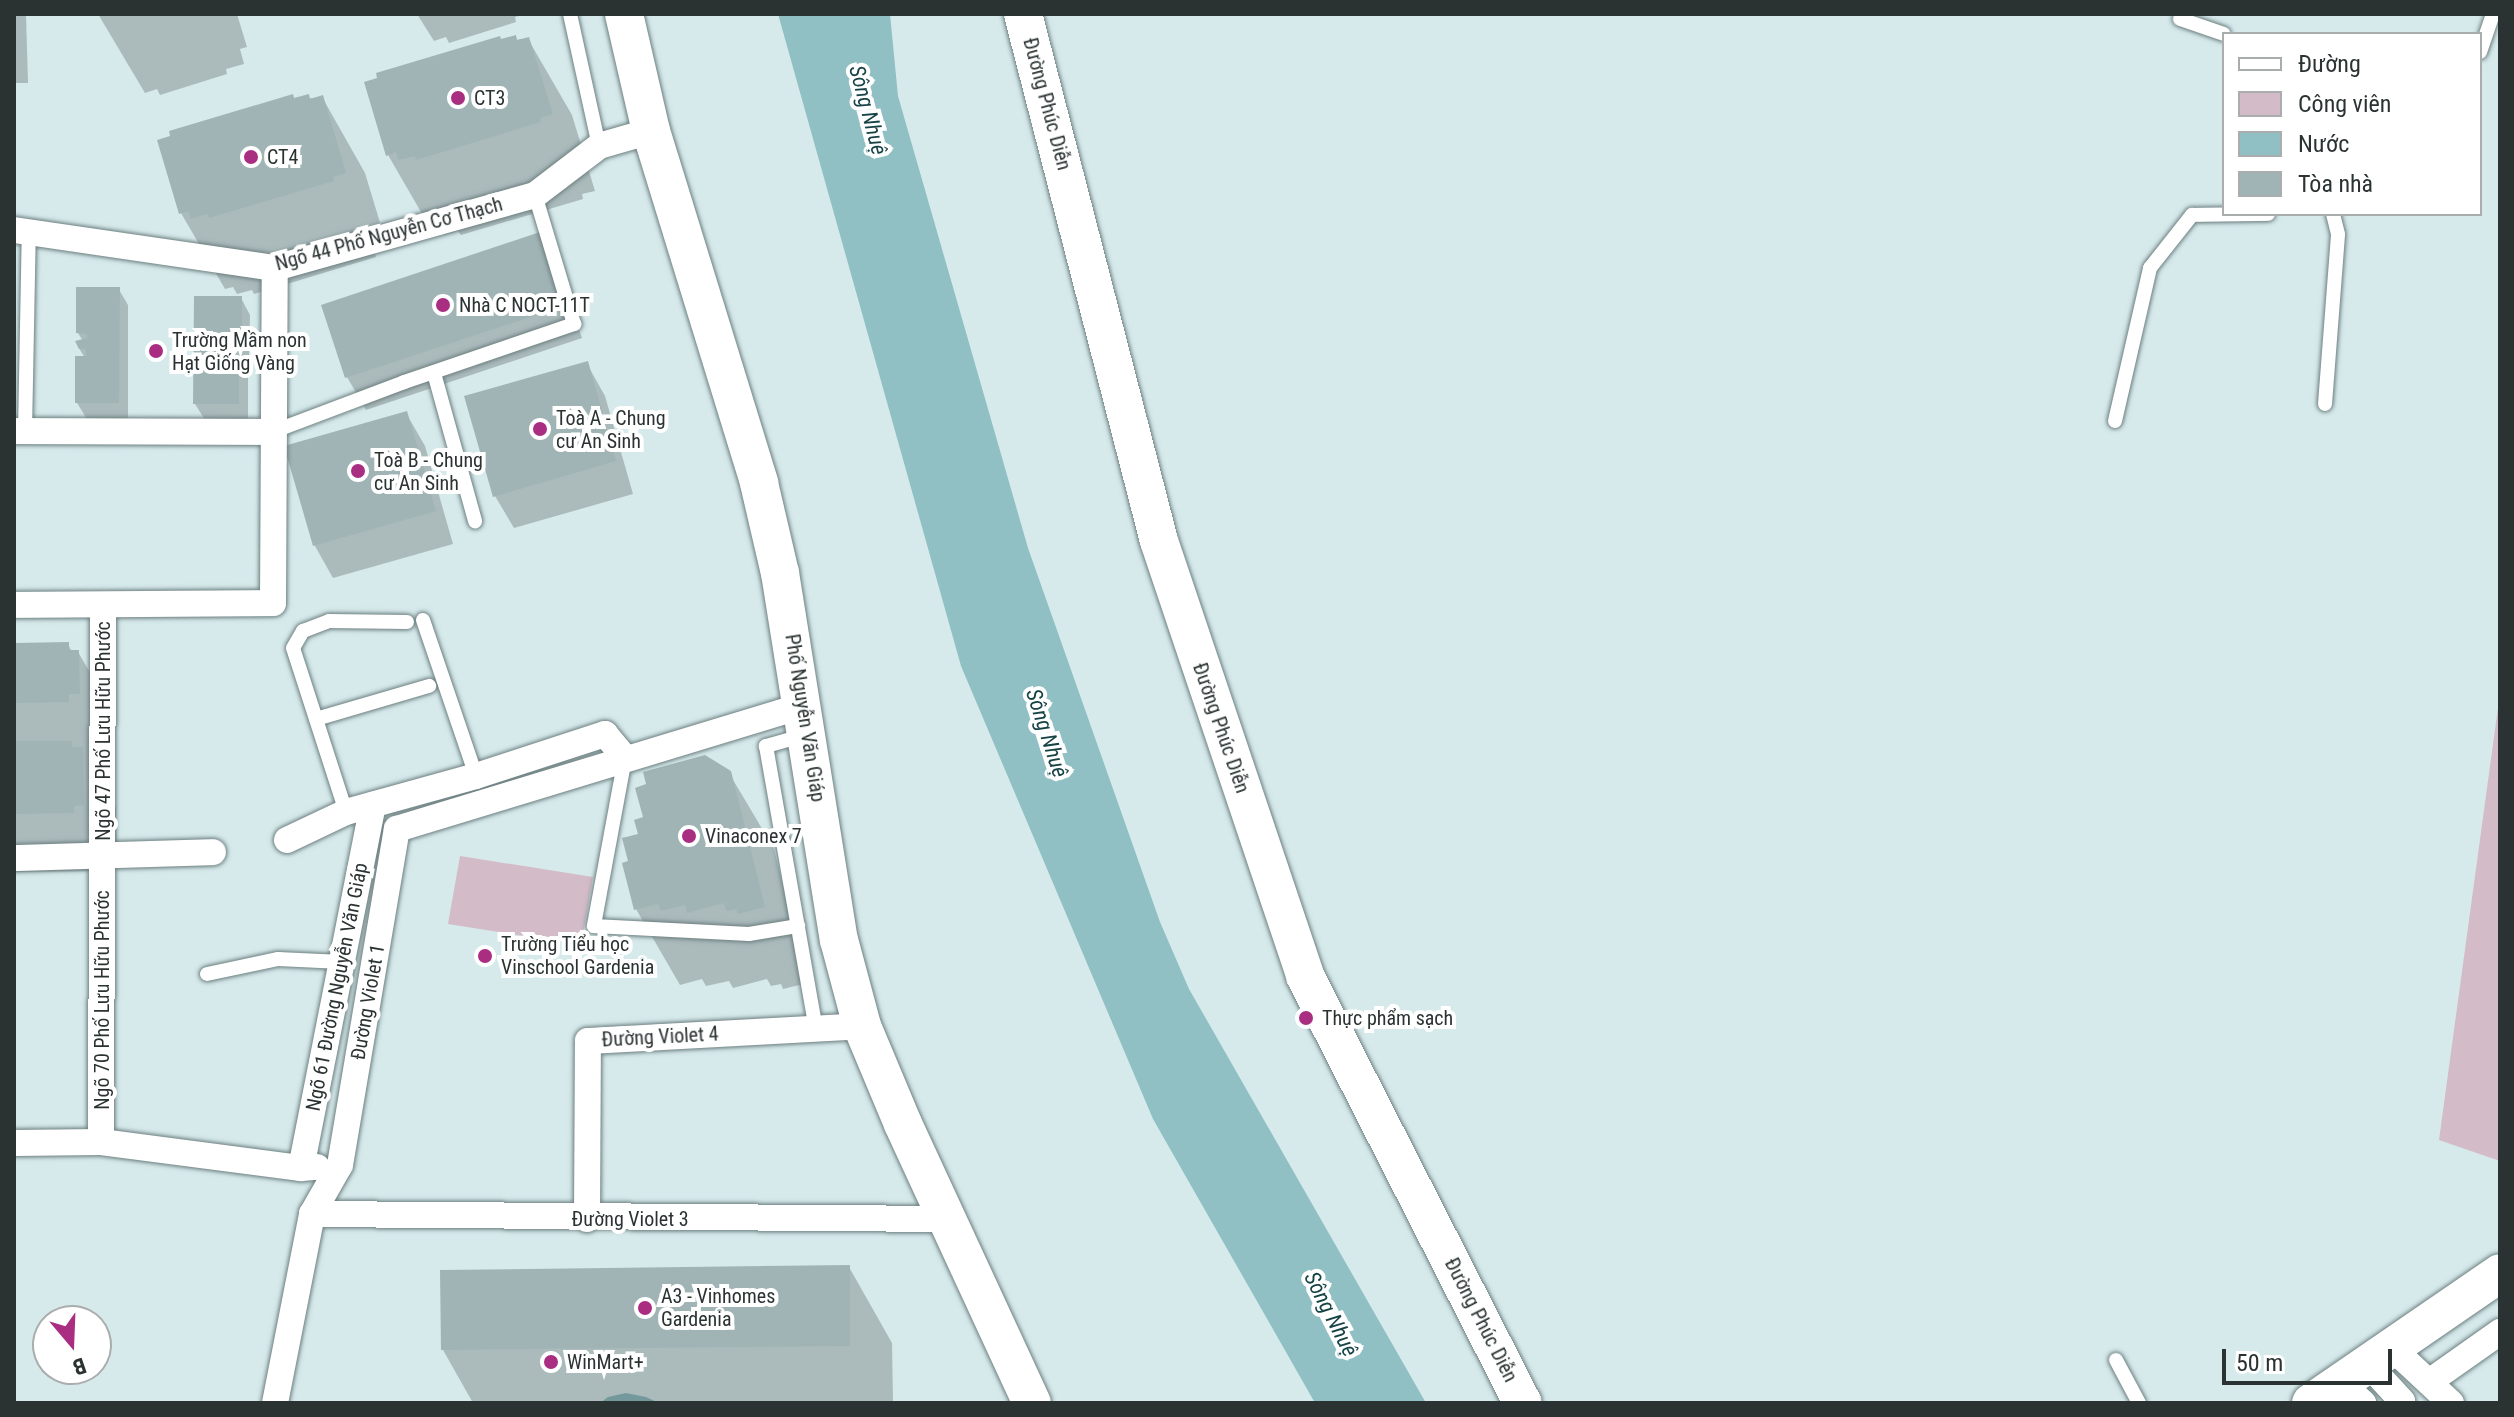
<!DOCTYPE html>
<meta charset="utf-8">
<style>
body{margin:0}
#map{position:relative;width:2514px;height:1417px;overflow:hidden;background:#d6eaeb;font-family:"Roboto Condensed",sans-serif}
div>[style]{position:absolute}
.green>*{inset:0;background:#d3bbc8}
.water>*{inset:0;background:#90c0c3}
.shadow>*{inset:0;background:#0003}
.building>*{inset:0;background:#a1b4b5}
.roads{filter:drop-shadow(0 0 2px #6d7f80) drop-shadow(0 0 2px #6d7f80)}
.lane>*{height:14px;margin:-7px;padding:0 7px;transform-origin:7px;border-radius:7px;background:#fff}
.street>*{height:26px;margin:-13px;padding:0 13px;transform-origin:13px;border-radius:13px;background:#fff}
.secondary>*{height:38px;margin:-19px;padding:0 19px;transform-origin:19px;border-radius:19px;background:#fff}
.dots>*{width:22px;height:22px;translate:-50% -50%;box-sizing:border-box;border:4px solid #fff;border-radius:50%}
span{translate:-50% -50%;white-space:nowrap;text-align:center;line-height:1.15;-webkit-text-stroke:8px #fff;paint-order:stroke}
.poi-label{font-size:20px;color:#2a3232}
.left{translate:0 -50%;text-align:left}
.street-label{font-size:20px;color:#2a3232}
.water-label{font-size:22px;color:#164345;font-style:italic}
.frame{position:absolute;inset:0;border:16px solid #2a3232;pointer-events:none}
.legend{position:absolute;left:2222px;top:32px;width:260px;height:184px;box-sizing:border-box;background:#fff;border:2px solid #aaadad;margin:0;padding:10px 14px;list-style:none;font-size:24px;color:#2a3232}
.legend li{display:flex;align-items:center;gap:16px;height:40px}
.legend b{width:40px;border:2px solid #aaadad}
.north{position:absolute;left:32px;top:1305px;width:80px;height:80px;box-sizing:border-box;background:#fff;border:2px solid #aaadad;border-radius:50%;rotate:161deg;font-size:22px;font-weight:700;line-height:32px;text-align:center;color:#2a3232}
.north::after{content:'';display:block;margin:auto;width:28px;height:36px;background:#a92d81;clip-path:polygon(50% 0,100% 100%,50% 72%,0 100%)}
.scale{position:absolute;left:2222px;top:1349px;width:170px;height:36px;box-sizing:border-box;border:4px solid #2a3232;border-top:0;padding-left:10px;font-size:24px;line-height:28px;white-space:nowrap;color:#2a3232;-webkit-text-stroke:6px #fff;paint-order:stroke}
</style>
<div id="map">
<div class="green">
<i style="clip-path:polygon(2500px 693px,2500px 1161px,2439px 1140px)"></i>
<i style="clip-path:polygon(460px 856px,593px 877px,581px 945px,448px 924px)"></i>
</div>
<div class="water">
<i style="clip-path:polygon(778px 14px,890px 14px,898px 96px,1028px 548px,1160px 922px,1189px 989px,1426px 1403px,1315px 1403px,1153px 1119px,961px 666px)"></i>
<i style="clip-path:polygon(626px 1393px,646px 1397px,659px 1403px,600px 1403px,608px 1397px)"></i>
</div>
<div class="shadow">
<i style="clip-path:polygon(14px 14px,26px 14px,28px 83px,14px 83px)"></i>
<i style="clip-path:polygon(98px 14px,237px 14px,247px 47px,240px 49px,244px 64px,226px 69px,227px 74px,160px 95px,157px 89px,145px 93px)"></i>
<i style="clip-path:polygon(417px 14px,526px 14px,515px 17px,516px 22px,449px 43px,446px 37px,434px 41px)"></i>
<i style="clip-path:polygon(528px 39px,572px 115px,595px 191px,582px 194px,583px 199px,461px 235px,458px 231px,444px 235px,440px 228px,432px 231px,388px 155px,501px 41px)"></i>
<i style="clip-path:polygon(322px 97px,365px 173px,388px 249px,375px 253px,376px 257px,254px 294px,252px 290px,237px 294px,233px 287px,225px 289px,181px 213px,294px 100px)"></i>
<i style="clip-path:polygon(558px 267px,582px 338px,366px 410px,347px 377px)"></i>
<i style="clip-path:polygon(118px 288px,128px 305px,128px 419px,87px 419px,77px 403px,85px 358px,77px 345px,83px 341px,78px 333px)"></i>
<i style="clip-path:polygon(241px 298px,250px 315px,249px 364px,241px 365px,248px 376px,248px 420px,205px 420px,195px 404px)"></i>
<i style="clip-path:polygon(587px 364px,605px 396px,633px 494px,514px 528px,495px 496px)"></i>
<i style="clip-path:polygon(406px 413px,425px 446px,453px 544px,333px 578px,315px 546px,287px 448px)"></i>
<i style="clip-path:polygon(68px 644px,72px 652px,78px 652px,112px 710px,102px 760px,89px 761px,116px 807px,117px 863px,107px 871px,14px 872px,14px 645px)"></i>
<i style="clip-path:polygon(729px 773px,774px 849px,807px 983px,783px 989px,781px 984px,771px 986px,767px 979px,733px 988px,729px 981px,706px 986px,702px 979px,680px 985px,636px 909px,631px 862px,640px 836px)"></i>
<i style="clip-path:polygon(849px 1267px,892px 1343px,893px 1403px,473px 1403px,443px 1350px)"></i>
</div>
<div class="building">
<i style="clip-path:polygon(516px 35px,517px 40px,529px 37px,553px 114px,540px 118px,541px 122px,416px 160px,415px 156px,398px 160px,396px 152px,386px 156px,364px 82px,377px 78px,376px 73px,500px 36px,501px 39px)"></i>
<i style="clip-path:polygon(293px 94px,294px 98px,309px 94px,310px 99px,323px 95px,346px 173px,333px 177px,334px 181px,209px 218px,208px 214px,191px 219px,189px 211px,179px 214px,157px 140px,170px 136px,169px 131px)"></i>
<i style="clip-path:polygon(540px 232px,564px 306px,345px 378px,321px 305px)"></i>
<i style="clip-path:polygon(76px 287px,120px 287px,119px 403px,75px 403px,75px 356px,86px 356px,86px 349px,79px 349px,75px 341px,87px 338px,87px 334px,76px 333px)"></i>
<i style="clip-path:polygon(194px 296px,242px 296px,242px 344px,238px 349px,228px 349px,228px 358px,239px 358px,239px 404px,193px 404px)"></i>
<i style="clip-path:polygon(588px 361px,616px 461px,493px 497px,464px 396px)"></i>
<i style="clip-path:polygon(407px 411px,436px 511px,313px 546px,284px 446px)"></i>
<i style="clip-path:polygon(69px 642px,69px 650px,79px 650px,80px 694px,69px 694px,69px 702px,14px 703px,14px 643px)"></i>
<i style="clip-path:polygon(14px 741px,72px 741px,72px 747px,83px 747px,84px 805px,74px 806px,74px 813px,14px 814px)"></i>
<i style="clip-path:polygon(705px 755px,731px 771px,765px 907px,738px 914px,736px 909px,726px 911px,724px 903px,687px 913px,685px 905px,661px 911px,658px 904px,634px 910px,622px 863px,628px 861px,622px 838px,638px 834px,634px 820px,643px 817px,635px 788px,646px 784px,643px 772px)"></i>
<i style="clip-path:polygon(850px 1265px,850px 1346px,441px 1350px,440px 1270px)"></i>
</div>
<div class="roads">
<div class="lane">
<i style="left:570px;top:14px;width:135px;rotate:77.6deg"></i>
<i style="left:2180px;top:19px;width:46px;rotate:18.8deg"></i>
<i style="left:2480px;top:52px;width:40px;rotate:-71.1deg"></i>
<i style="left:434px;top:373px;width:154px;rotate:74.5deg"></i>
<i style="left:2325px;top:404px;width:170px;rotate:-85.6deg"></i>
<i style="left:2338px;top:234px;width:21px;rotate:-104deg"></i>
<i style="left:2115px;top:421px;width:157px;rotate:-77.1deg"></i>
<i style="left:2150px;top:268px;width:68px;rotate:-51.6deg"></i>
<i style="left:2192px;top:215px;width:76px;rotate:-0.8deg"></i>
<i style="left:25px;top:431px;width:200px;rotate:-88.9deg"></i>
<i style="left:272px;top:432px;width:141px;rotate:-20.7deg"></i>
<i style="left:404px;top:382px;width:180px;rotate:-18.8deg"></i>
<i style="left:574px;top:324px;width:135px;rotate:-106.8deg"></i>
<i style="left:423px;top:620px;width:165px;rotate:71.2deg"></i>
<i style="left:316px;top:719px;width:118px;rotate:-16.3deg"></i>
<i style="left:805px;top:735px;width:41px;rotate:164.2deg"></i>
<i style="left:766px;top:746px;width:287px;rotate:80deg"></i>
<i style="left:625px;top:758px;width:171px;rotate:100.5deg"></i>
<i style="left:594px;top:926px;width:155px;rotate:3deg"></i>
<i style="left:749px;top:934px;width:50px;rotate:-9.3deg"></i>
<i style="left:346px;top:812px;width:172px;rotate:-107.9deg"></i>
<i style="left:293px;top:648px;width:20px;rotate:-60deg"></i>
<i style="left:303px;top:631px;width:28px;rotate:-21deg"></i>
<i style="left:329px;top:621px;width:78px;rotate:0.7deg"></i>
<i style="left:207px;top:974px;width:73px;rotate:-11.9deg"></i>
<i style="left:278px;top:959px;width:64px;rotate:2.7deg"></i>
<i style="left:2116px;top:1360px;width:49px;rotate:61.9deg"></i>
</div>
<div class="street">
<i style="left:14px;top:230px;width:264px;rotate:8.3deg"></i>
<i style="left:275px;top:268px;width:270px;rotate:-15.7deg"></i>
<i style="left:535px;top:195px;width:81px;rotate:-37.4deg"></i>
<i style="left:599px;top:146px;width:54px;rotate:-16.1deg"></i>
<i style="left:14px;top:431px;width:258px;rotate:0.2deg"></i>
<i style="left:14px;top:605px;width:259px;rotate:-0.4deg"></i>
<i style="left:273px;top:603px;width:335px;rotate:-89.7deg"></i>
<i style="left:287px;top:840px;width:65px;rotate:-25.4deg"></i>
<i style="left:346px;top:812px;width:135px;rotate:-15.5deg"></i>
<i style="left:476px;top:776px;width:136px;rotate:-18deg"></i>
<i style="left:605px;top:734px;width:31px;rotate:50deg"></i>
<i style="left:14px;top:858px;width:199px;rotate:-1.7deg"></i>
<i style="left:101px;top:1142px;width:537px;rotate:-89.79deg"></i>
<i style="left:14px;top:1143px;width:87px;rotate:-0.7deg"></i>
<i style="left:101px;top:1142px;width:202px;rotate:7.4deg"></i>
<i style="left:301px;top:1168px;width:16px;rotate:-4deg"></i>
<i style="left:301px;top:1168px;width:370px;rotate:-78.8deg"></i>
<i style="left:312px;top:1214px;width:635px;rotate:0.45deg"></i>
<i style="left:587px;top:1219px;width:178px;rotate:-89.7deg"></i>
<i style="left:588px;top:1041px;width:274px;rotate:-3.1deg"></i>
<i style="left:2391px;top:1347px;width:82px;rotate:43deg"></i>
<i style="left:2367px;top:1363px;width:52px;rotate:47.4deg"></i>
<i style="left:2429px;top:1382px;width:87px;rotate:-35.2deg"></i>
<i style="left:2341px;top:1383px;width:30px;rotate:42deg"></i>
<i style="left:275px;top:1403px;width:193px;rotate:-78.9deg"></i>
<i style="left:312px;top:1214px;width:56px;rotate:-60.3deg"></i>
<i style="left:340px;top:1165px;width:341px;rotate:-80.4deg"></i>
<i style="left:397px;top:829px;width:425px;rotate:-16.9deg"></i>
</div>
<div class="secondary">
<i style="left:624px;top:14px;width:120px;rotate:77deg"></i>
<i style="left:651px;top:131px;width:368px;rotate:72.9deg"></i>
<i style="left:759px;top:483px;width:92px;rotate:76.9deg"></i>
<i style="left:780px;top:573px;width:372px;rotate:80.9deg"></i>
<i style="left:839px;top:940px;width:89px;rotate:75deg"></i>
<i style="left:862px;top:1026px;width:106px;rotate:67.3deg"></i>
<i style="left:903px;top:1124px;width:307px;rotate:65.2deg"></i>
<i style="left:1023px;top:14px;width:544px;rotate:75.53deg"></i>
<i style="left:1159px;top:541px;width:459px;rotate:71.4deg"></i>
<i style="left:1305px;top:976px;width:479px;rotate:63deg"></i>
<i style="left:2311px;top:1403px;width:229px;rotate:-34.5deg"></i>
</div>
</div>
<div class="dots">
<i style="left:458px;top:98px;background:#a92d81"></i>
<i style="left:251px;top:157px;background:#a92d81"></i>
<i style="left:443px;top:305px;background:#a92d81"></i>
<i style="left:156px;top:351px;background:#a92d81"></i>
<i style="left:540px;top:429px;background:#a92d81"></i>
<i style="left:358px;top:471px;background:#a92d81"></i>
<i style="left:689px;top:836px;background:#a92d81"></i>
<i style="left:485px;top:956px;background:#a92d81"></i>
<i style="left:1306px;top:1018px;background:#a92d81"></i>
<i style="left:645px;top:1308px;background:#a92d81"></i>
<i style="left:551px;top:1362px;background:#a92d81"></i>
</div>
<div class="poi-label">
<span class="left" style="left:474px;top:98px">CT3</span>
<span class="left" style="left:267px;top:157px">CT4</span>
<span class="left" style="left:459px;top:305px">Nhà C NOCT-11T</span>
<span class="left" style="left:172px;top:352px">Trường Mầm non<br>Hạt Giống Vàng</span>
<span class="left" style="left:556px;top:430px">Toà A - Chung<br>cư An Sinh</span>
<span class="left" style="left:374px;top:472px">Toà B - Chung<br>cư An Sinh</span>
<span class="left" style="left:705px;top:836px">Vinaconex 7</span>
<span class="left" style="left:501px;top:956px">Trường Tiểu học<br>Vinschool Gardenia</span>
<span class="left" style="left:1322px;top:1018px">Thực phẩm sạch</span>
<span class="left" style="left:661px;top:1308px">A3 - Vinhomes<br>Gardenia</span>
<span class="left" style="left:567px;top:1362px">WinMart+</span>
</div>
<div class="street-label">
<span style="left:1047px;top:104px;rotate:75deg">Đường Phúc Diễn</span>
<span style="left:389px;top:234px;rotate:-15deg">Ngõ 44 Phố Nguyễn Cơ Thạch</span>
<span style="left:805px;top:718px;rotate:81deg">Phố Nguyễn Văn Giáp</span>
<span style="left:1221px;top:728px;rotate:71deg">Đường Phúc Diễn</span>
<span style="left:103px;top:731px;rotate:-90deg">Ngõ 47 Phố Lưu Hữu Phước</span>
<span style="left:337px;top:987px;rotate:-79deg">Ngõ 61 Đường Nguyễn Văn Giáp</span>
<span style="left:102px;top:1000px;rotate:-90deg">Ngõ 70 Phố Lưu Hữu Phước</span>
<span style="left:368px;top:1002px;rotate:-80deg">Đường Violet 1</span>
<span style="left:660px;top:1037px;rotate:-3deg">Đường Violet 4</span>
<span style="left:630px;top:1219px">Đường Violet 3</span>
<span style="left:1481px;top:1320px;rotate:63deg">Đường Phúc Diễn</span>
</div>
<div class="water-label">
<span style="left:868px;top:110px;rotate:75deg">Sông Nhuệ</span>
<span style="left:1047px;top:733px;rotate:72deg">Sông Nhuệ</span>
<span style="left:1331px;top:1314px;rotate:63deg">Sông Nhuệ</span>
</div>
<div class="frame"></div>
<ul class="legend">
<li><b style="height:10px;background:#fff"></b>Đường</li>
<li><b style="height:22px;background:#d3bbc8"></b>Công viên</li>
<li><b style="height:22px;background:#90c0c3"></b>Nước</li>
<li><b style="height:22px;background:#a1b4b5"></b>Tòa nhà</li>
</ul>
<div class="north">B</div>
<div class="scale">50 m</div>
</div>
